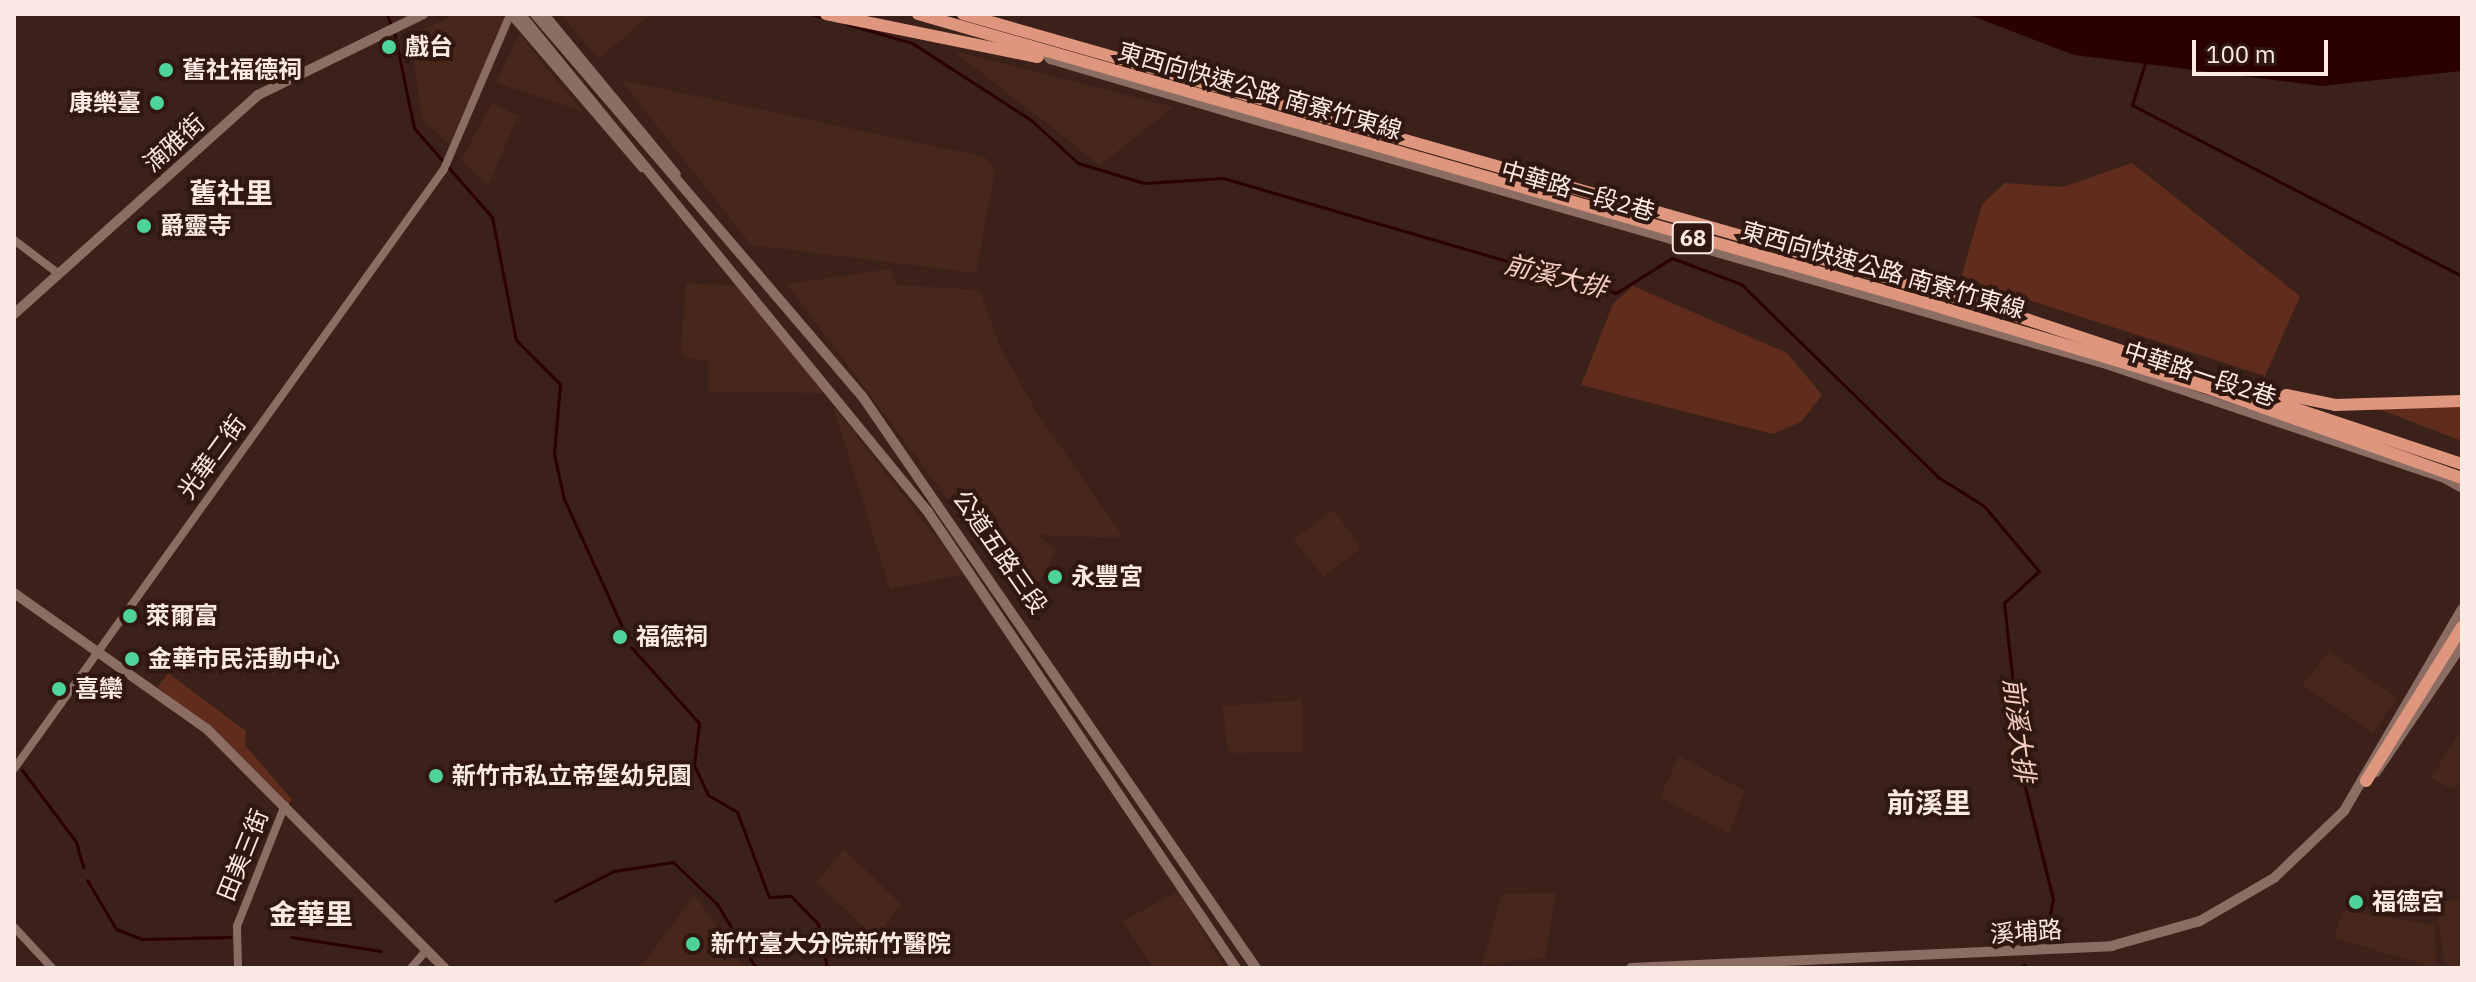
<!DOCTYPE html>
<meta charset="utf-8">
<style>
body{margin:0}
#map{position:relative;width:2476px;height:982px;overflow:hidden;background:#3b2119;font-family:"IBM Plex Sans","Noto Sans TC",sans-serif}
div>[style]{position:absolute}
.built>*{inset:0;background:#47271c}
.green>*{inset:0;background:#602d1c}
.water>*{inset:0;background:#2a0100}
.stream>*{height:3px;margin:-1.5px;padding:0 1.5px;transform-origin:1.5px;border-radius:1.5px;background:#2a0100}
.minor>*{height:8px;margin:-4px;padding:0 4px;transform-origin:4px;border-radius:4px;background:#8c6d63}
.tertiary>*{height:10px;margin:-5px;padding:0 5px;transform-origin:5px;border-radius:5px;background:#8c6d63}
.trunk>*{height:12px;margin:-6px;padding:0 6px;transform-origin:6px;border-radius:6px;background:#df967e}
.dots>*{width:22px;height:22px;translate:-50% -50%;box-sizing:border-box;border:4px solid #301810;border-radius:50%}
span{translate:-50% -50%;white-space:nowrap;text-align:center;line-height:1.15;-webkit-text-stroke:8px #301810;paint-order:stroke}
.shield-label span{padding:2px 6px;background:#301810;border:2px solid;border-radius:6px;-webkit-text-stroke-width:0}
.shield-label{font-size:22px;color:#fbe9e4;font-weight:700}
.poi-label{font-size:24px;color:#fbe9e4;font-weight:700}
.left{translate:0 -50%;text-align:left}
.right{translate:-100% -50%;text-align:right}
.street-label{font-size:24px;color:#fbe9e4}
.water-label{font-size:26px;color:#f7cfc2;font-style:italic}
.quarter-label{font-size:28px;color:#fbe9e4;font-weight:700}
.frame{position:absolute;inset:0;border:16px solid #fbe9e4;pointer-events:none}
.scale{position:absolute;left:2192px;top:40px;width:136px;height:36px;box-sizing:border-box;border:4px solid #fbe9e4;border-top:0;padding-left:10px;font-size:24px;line-height:28px;white-space:nowrap;color:#fbe9e4;-webkit-text-stroke:6px #301810;paint-order:stroke}
</style>
<div id="map">
<div class="built">
<i style="clip-path:polygon(456px 14px,506px 17px,449px 145px,422px 119px,410px 35px)"></i>
<i style="clip-path:polygon(560px 14px,651px 14px,599px 59px)"></i>
<i style="clip-path:polygon(519px 34px,582px 111px,496px 83px)"></i>
<i style="clip-path:polygon(953px 51px,1173px 107px,1100px 165px)"></i>
<i style="clip-path:polygon(621px 80px,985px 157px,995px 169px,976px 273px,751px 245px)"></i>
<i style="clip-path:polygon(492px 103px,518px 116px,488px 185px,461px 160px)"></i>
<i style="clip-path:polygon(890px 269px,896px 285px,980px 290px,998px 343px,1037px 413px,1124px 538px,1039px 535px,1056px 551px,1027px 605px,787px 284px)"></i>
<i style="clip-path:polygon(686px 283px,739px 286px,827px 393px,708px 392px,708px 361px,681px 356px)"></i>
<i style="clip-path:polygon(833px 406px,965px 574px,890px 589px)"></i>
<i style="clip-path:polygon(1334px 510px,1361px 548px,1324px 577px,1293px 539px)"></i>
<i style="clip-path:polygon(2329px 651px,2398px 698px,2373px 733px,2302px 685px)"></i>
<i style="clip-path:polygon(1302px 700px,1303px 752px,1229px 753px,1222px 706px)"></i>
<i style="clip-path:polygon(2462px 729px,2462px 778px,2454px 790px,2431px 778px)"></i>
<i style="clip-path:polygon(1679px 756px,1745px 791px,1729px 834px,1660px 797px)"></i>
<i style="clip-path:polygon(844px 849px,901px 904px,876px 939px,816px 882px)"></i>
<i style="clip-path:polygon(1178px 891px,1225px 968px,1153px 968px,1123px 921px)"></i>
<i style="clip-path:polygon(1556px 893px,1545px 958px,1482px 965px,1502px 894px)"></i>
<i style="clip-path:polygon(695px 895px,745px 968px,639px 968px)"></i>
<i style="clip-path:polygon(2462px 900px,2462px 968px,2445px 968px,2438px 916px,2418px 913px,2422px 901px)"></i>
<i style="clip-path:polygon(2344px 910px,2435px 925px,2436px 968px,2334px 938px)"></i>
</div>
<div class="green">
<i style="clip-path:polygon(2132px 163px,2300px 296px,2265px 376px,1961px 278px,1982px 204px,2005px 183px,2063px 187px)"></i>
<i style="clip-path:polygon(1633px 286px,1787px 353px,1822px 395px,1801px 422px,1773px 434px,1581px 385px,1613px 304px)"></i>
<i style="clip-path:polygon(2462px 404px,2462px 441px,2376px 408px)"></i>
<i style="clip-path:polygon(168px 673px,246px 731px,245px 745px,292px 800px,288px 804px,158px 687px)"></i>
</div>
<div class="water">
<i style="clip-path:polygon(1967px 14px,2462px 14px,2462px 71px,2321px 86px,2074px 55px)"></i>
</div>
<div class="stream">
<i style="left:387px;top:14px;width:12px;rotate:70deg"></i>
<i style="left:811px;top:14px;width:15px;rotate:16deg"></i>
<i style="left:847px;top:24px;width:68px;rotate:16.3deg"></i>
<i style="left:912px;top:43px;width:142px;rotate:32.9deg"></i>
<i style="left:1031px;top:120px;width:64px;rotate:42.5deg"></i>
<i style="left:1078px;top:163px;width:69px;rotate:16.9deg"></i>
<i style="left:1144px;top:183px;width:79px;rotate:-3.6deg"></i>
<i style="left:1223px;top:178px;width:409px;rotate:16.3deg"></i>
<i style="left:1616px;top:293px;width:66px;rotate:-32deg"></i>
<i style="left:1672px;top:258px;width:74px;rotate:20.6deg"></i>
<i style="left:1741px;top:284px;width:276px;rotate:44.4deg"></i>
<i style="left:1938px;top:477px;width:54px;rotate:32.2deg"></i>
<i style="left:1984px;top:506px;width:85px;rotate:49.8deg"></i>
<i style="left:2039px;top:571px;width:47px;rotate:137.6deg"></i>
<i style="left:2004px;top:603px;width:181px;rotate:83.7deg"></i>
<i style="left:2024px;top:783px;width:120px;rotate:76deg"></i>
<i style="left:2053px;top:899px;width:34px;rotate:102deg"></i>
<i style="left:394px;top:32px;width:98px;rotate:78.2deg"></i>
<i style="left:414px;top:128px;width:118px;rotate:48.8deg"></i>
<i style="left:492px;top:217px;width:125px;rotate:79deg"></i>
<i style="left:516px;top:340px;width:62px;rotate:45deg"></i>
<i style="left:560px;top:384px;width:70px;rotate:94.9deg"></i>
<i style="left:554px;top:454px;width:46px;rotate:77.5deg"></i>
<i style="left:564px;top:499px;width:147px;rotate:65.5deg"></i>
<i style="left:2145px;top:63px;width:44px;rotate:107.2deg"></i>
<i style="left:2132px;top:105px;width:372px;rotate:27.4deg"></i>
<i style="left:631px;top:647px;width:102px;rotate:48.2deg"></i>
<i style="left:699px;top:723px;width:42px;rotate:96.8deg"></i>
<i style="left:694px;top:765px;width:33px;rotate:65deg"></i>
<i style="left:708px;top:795px;width:34px;rotate:30deg"></i>
<i style="left:737px;top:812px;width:91px;rotate:69.4deg"></i>
<i style="left:769px;top:897px;width:22px;rotate:-3deg"></i>
<i style="left:791px;top:896px;width:39px;rotate:46deg"></i>
<i style="left:818px;top:924px;width:45px;rotate:78.4deg"></i>
<i style="left:22px;top:770px;width:90px;rotate:53.1deg"></i>
<i style="left:76px;top:842px;width:26px;rotate:74deg"></i>
<i style="left:87px;top:880px;width:57px;rotate:59.4deg"></i>
<i style="left:116px;top:929px;width:28px;rotate:21deg"></i>
<i style="left:142px;top:939px;width:88px;rotate:-1.3deg"></i>
<i style="left:555px;top:901px;width:66px;rotate:-27deg"></i>
<i style="left:614px;top:871px;width:60px;rotate:-8.7deg"></i>
<i style="left:673px;top:862px;width:61px;rotate:43.7deg"></i>
<i style="left:717px;top:904px;width:75px;rotate:58.6deg"></i>
<i style="left:291px;top:937px;width:91px;rotate:8.8deg"></i>
<i style="left:2022px;top:968px;width:4px;rotate:-56deg"></i>
</div>
<div class="minor">
<i style="left:510px;top:14px;width:203px;rotate:49.4deg"></i>
<i style="left:545px;top:14px;width:207px;rotate:50.5deg"></i>
<i style="left:1042px;top:51px;width:12px;rotate:48deg"></i>
<i style="left:1050px;top:60px;width:190px;rotate:16.5deg"></i>
<i style="left:1232px;top:114px;width:903px;rotate:16.01deg"></i>
<i style="left:2100px;top:363px;width:369px;rotate:18.6deg"></i>
<i style="left:14px;top:240px;width:56px;rotate:37.1deg"></i>
<i style="left:14px;top:769px;width:738px;rotate:-54.37deg"></i>
<i style="left:444px;top:169px;width:168px;rotate:-66.8deg"></i>
<i style="left:14px;top:927px;width:56px;rotate:47.2deg"></i>
<i style="left:238px;top:968px;width:42px;rotate:-91.4deg"></i>
<i style="left:237px;top:926px;width:130px;rotate:-68.4deg"></i>
<i style="left:411px;top:968px;width:23px;rotate:-49deg"></i>
</div>
<div class="tertiary">
<i style="left:520px;top:14px;width:644px;rotate:50.67deg"></i>
<i style="left:928px;top:512px;width:550px;rotate:55.96deg"></i>
<i style="left:535px;top:14px;width:503px;rotate:49.44deg"></i>
<i style="left:862px;top:396px;width:695px;rotate:55.44deg"></i>
<i style="left:14px;top:314px;width:328px;rotate:-41.9deg"></i>
<i style="left:258px;top:95px;width:184px;rotate:-26.1deg"></i>
<i style="left:2446px;top:479px;width:18px;rotate:29deg"></i>
<i style="left:14px;top:593px;width:236px;rotate:35.2deg"></i>
<i style="left:207px;top:729px;width:337px;rotate:45.2deg"></i>
<i style="left:2376px;top:772px;width:153px;rotate:-55.9deg"></i>
<i style="left:1631px;top:968px;width:481px;rotate:-2.6deg"></i>
<i style="left:2111px;top:946px;width:92px;rotate:-15.7deg"></i>
<i style="left:2200px;top:921px;width:86px;rotate:-30.2deg"></i>
<i style="left:2274px;top:878px;width:97px;rotate:-43.7deg"></i>
<i style="left:2344px;top:811px;width:234px;rotate:-59.7deg"></i>
</div>
<div class="trunk">
<i style="left:826px;top:14px;width:216px;rotate:11.5deg"></i>
<i style="left:918px;top:14px;width:1056px;rotate:16deg"></i>
<i style="left:1933px;top:305px;width:281px;rotate:16.8deg"></i>
<i style="left:2202px;top:386px;width:276px;rotate:19.5deg"></i>
<i style="left:963px;top:14px;width:1068px;rotate:15.92deg"></i>
<i style="left:1990px;top:307px;width:497px;rotate:18.4deg"></i>
<i style="left:2286px;top:395px;width:50px;rotate:11.5deg"></i>
<i style="left:2335px;top:405px;width:127px;rotate:-1.8deg"></i>
<i style="left:2366px;top:781px;width:181px;rotate:-58.1deg"></i>
</div>
<div class="dots">
<i style="left:389px;top:47px;background:#4ed39a"></i>
<i style="left:166px;top:70px;background:#4ed39a"></i>
<i style="left:157px;top:103px;background:#4ed39a"></i>
<i style="left:144px;top:226px;background:#4ed39a"></i>
<i style="left:1055px;top:577px;background:#4ed39a"></i>
<i style="left:130px;top:616px;background:#4ed39a"></i>
<i style="left:620px;top:637px;background:#4ed39a"></i>
<i style="left:132px;top:659px;background:#4ed39a"></i>
<i style="left:59px;top:689px;background:#4ed39a"></i>
<i style="left:436px;top:776px;background:#4ed39a"></i>
<i style="left:2356px;top:902px;background:#4ed39a"></i>
<i style="left:693px;top:944px;background:#4ed39a"></i>
</div>
<div class="shield-label">
<span style="left:1693px;top:238px">68</span>
</div>
<div class="poi-label">
<span class="left" style="left:405px;top:47px">戲台</span>
<span class="left" style="left:182px;top:70px">舊社福德祠</span>
<span class="right" style="left:141px;top:103px">康樂臺</span>
<span class="left" style="left:160px;top:226px">爵靈寺</span>
<span class="left" style="left:1071px;top:577px">永豐宮</span>
<span class="left" style="left:146px;top:616px">萊爾富</span>
<span class="left" style="left:636px;top:637px">福德祠</span>
<span class="left" style="left:148px;top:659px">金華市民活動中心</span>
<span class="left" style="left:75px;top:689px">喜欒</span>
<span class="left" style="left:452px;top:776px">新竹市私立帝堡幼兒園</span>
<span class="left" style="left:2372px;top:902px">福德宮</span>
<span class="left" style="left:711px;top:944px">新竹臺大分院新竹醫院</span>
</div>
<div class="street-label">
<span style="left:1260px;top:91px;rotate:16deg">東西向快速公路 南寮竹東線</span>
<span style="left:174px;top:143px;rotate:-42deg">湳雅街</span>
<span style="left:1578px;top:191px;rotate:16deg">中華路一段2巷</span>
<span style="left:1883px;top:270px;rotate:16deg">東西向快速公路 南寮竹東線</span>
<span style="left:2200px;top:374px;rotate:18deg">中華路一段2巷</span>
<span style="left:212px;top:457px;rotate:-54deg">光華二街</span>
<span style="left:1000px;top:552px;rotate:55deg">公道五路三段</span>
<span style="left:243px;top:855px;rotate:-68deg">田美三街</span>
<span style="left:2026px;top:932px;rotate:-4deg">溪埔路</span>
</div>
<div class="water-label">
<span style="left:1556px;top:276px;rotate:14deg">前溪大排</span>
<span style="left:2019px;top:730px;rotate:83deg">前溪大排</span>
</div>
<div class="quarter-label">
<span style="left:231px;top:193px">舊社里</span>
<span style="left:1929px;top:803px">前溪里</span>
<span style="left:311px;top:914px">金華里</span>
</div>
<div class="frame"></div>
<div class="scale">100 m</div>
</div>
